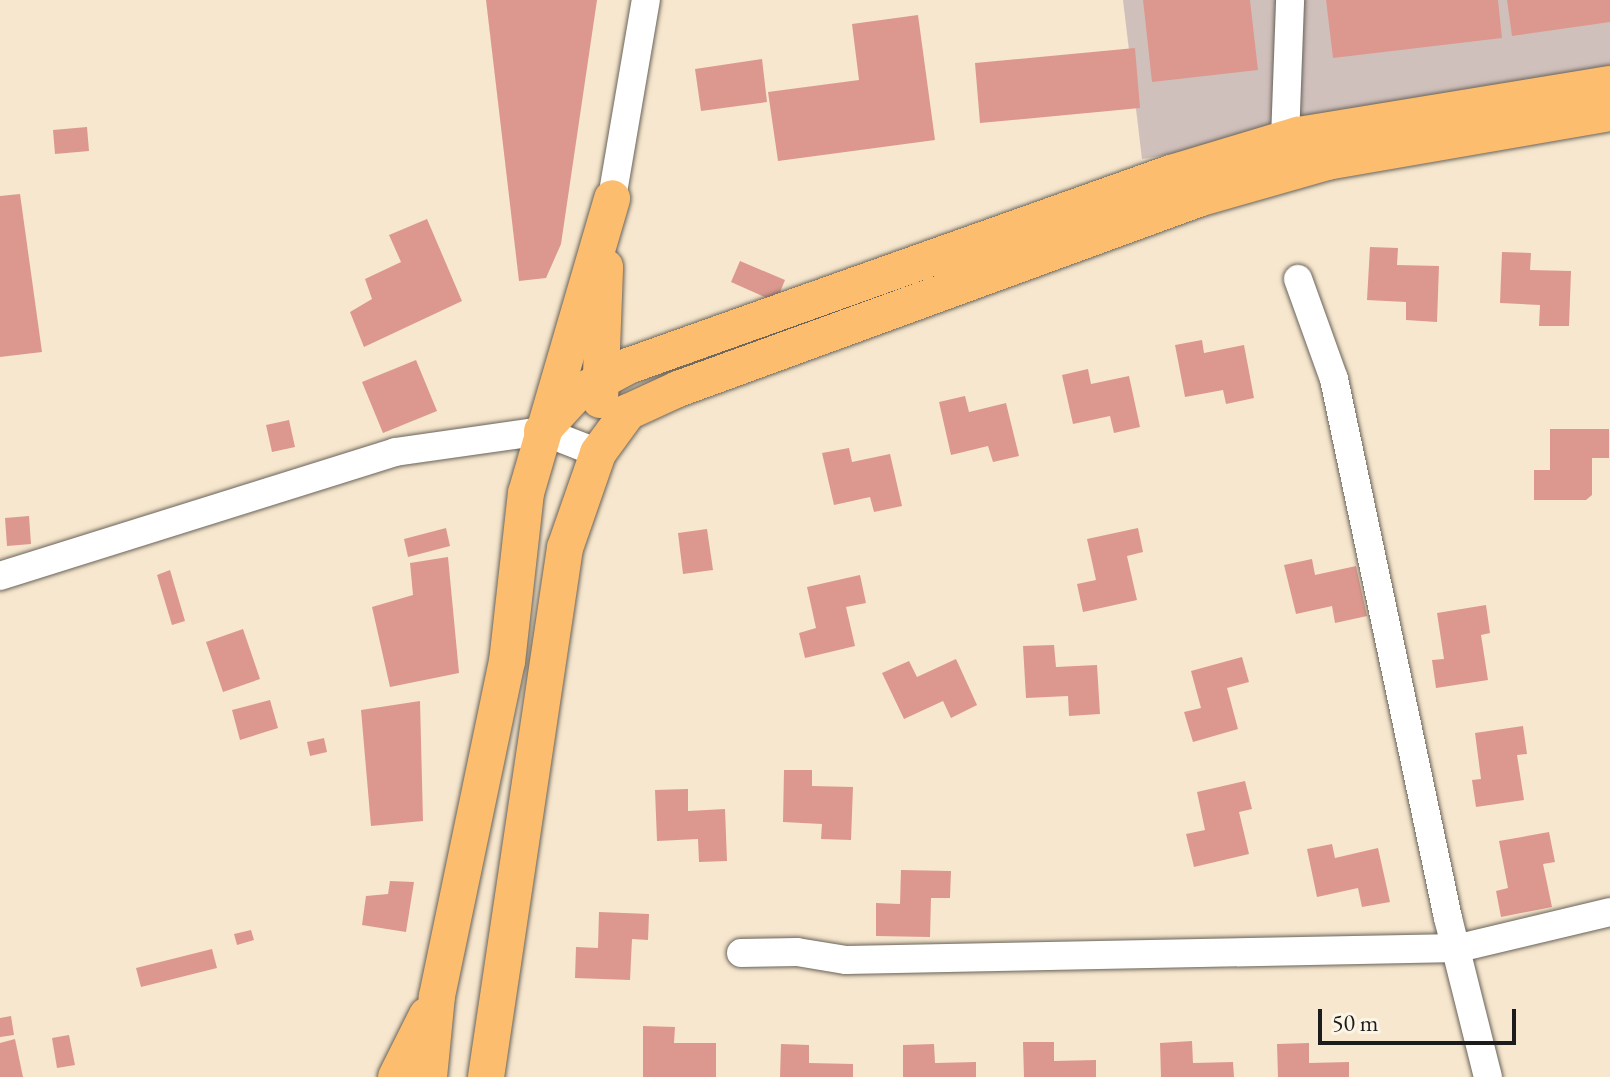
<!DOCTYPE html>
<style>
body{margin:0}
#map{position:relative;width:1610px;height:1077px;overflow:hidden;background:#f7e7ce;font-family:"EB Garamond",serif}
div>[style]{position:absolute}
.industrial>*{inset:0;background:#d0c0bc}
.building>*{inset:0;background:#dc988e}
.roads{filter:drop-shadow(0 0 2px #69635a) drop-shadow(0 0 2px #69635a)}
.minor>*{height:28px;margin:-14px;padding:0 14px;transform-origin:14px;border-radius:14px;background:#fff}
.major>*{height:36px;margin:-18px;padding:0 18px;transform-origin:18px;border-radius:18px;background:#fcbd6f}
span{translate:-50% -50%;white-space:nowrap;text-align:center;line-height:1.15;-webkit-text-stroke:6px #fcf5e5;paint-order:stroke}
.scale{position:absolute;left:1318px;top:1009px;width:198px;height:36px;box-sizing:border-box;border:4px solid #1c1c1c;border-top:0;padding-left:10px;font-size:24px;line-height:28px;white-space:nowrap;color:#1c1c1c;-webkit-text-stroke:6px #fcf5e5;paint-order:stroke}
</style>
<div id="map">
<div class="industrial">
<i style="clip-path:polygon(1123px 0,1610px 0,1610px 80px,1142px 159px)"></i>
</div>
<div class="building">
<i style="clip-path:polygon(486px 0,597px 0,561px 244px,546px 278px,519px 281px)"></i>
<i style="clip-path:polygon(1143px 0,1250px 0,1258px 70px,1152px 82px)"></i>
<i style="clip-path:polygon(1326px 0,1498px 0,1502px 38px,1333px 58px)"></i>
<i style="clip-path:polygon(1507px 0,1610px 0,1610px 22px,1512px 36px)"></i>
<i style="clip-path:polygon(918px 15px,935px 140px,778px 161px,768px 92px,859px 80px,852px 24px)"></i>
<i style="clip-path:polygon(1135px 48px,1140px 108px,980px 123px,975px 63px)"></i>
<i style="clip-path:polygon(762px 59px,767px 102px,701px 111px,695px 69px)"></i>
<i style="clip-path:polygon(87px 127px,89px 151px,55px 154px,53px 130px)"></i>
<i style="clip-path:polygon(20px 194px,42px 352px,0 357px,0 196px)"></i>
<i style="clip-path:polygon(427px 219px,462px 301px,364px 347px,350px 312px,372px 299px,365px 279px,401px 262px,389px 235px)"></i>
<i style="clip-path:polygon(1370px 247px,1398px 248px,1397px 265px,1439px 266px,1437px 322px,1406px 320px,1406px 302px,1367px 300px)"></i>
<i style="clip-path:polygon(1502px 252px,1531px 253px,1530px 270px,1571px 271px,1569px 326px,1539px 326px,1540px 305px,1500px 303px)"></i>
<i style="clip-path:polygon(740px 261px,785px 280px,776px 302px,731px 282px)"></i>
<i style="clip-path:polygon(1202px 340px,1204px 353px,1244px 345px,1254px 398px,1226px 404px,1223px 390px,1185px 397px,1175px 345px)"></i>
<i style="clip-path:polygon(416px 360px,437px 411px,383px 433px,362px 382px)"></i>
<i style="clip-path:polygon(1088px 369px,1091px 384px,1129px 376px,1140px 427px,1114px 433px,1110px 416px,1073px 424px,1062px 375px)"></i>
<i style="clip-path:polygon(965px 396px,969px 412px,1006px 403px,1019px 456px,993px 462px,988px 446px,951px 455px,939px 402px)"></i>
<i style="clip-path:polygon(289px 420px,295px 447px,272px 452px,266px 425px)"></i>
<i style="clip-path:polygon(1550px 429px,1609px 429px,1609px 458px,1592px 458px,1592px 495px,1586px 500px,1534px 500px,1534px 470px,1550px 470px)"></i>
<i style="clip-path:polygon(849px 448px,852px 462px,890px 454px,902px 506px,874px 512px,870px 497px,834px 505px,822px 453px)"></i>
<i style="clip-path:polygon(29px 516px,31px 544px,7px 546px,5px 518px)"></i>
<i style="clip-path:polygon(446px 528px,450px 546px,408px 557px,404px 539px)"></i>
<i style="clip-path:polygon(1138px 528px,1143px 552px,1127px 556px,1137px 600px,1083px 612px,1077px 584px,1096px 580px,1087px 539px)"></i>
<i style="clip-path:polygon(707px 529px,713px 570px,683px 574px,678px 533px)"></i>
<i style="clip-path:polygon(448px 557px,459px 673px,390px 687px,372px 607px,413px 595px,410px 563px)"></i>
<i style="clip-path:polygon(1312px 559px,1315px 575px,1356px 566px,1367px 616px,1335px 623px,1332px 606px,1296px 614px,1284px 565px)"></i>
<i style="clip-path:polygon(170px 570px,185px 621px,172px 625px,157px 575px)"></i>
<i style="clip-path:polygon(860px 575px,866px 603px,846px 607px,855px 646px,805px 658px,799px 633px,816px 628px,807px 587px)"></i>
<i style="clip-path:polygon(1486px 605px,1490px 633px,1481px 635px,1488px 680px,1436px 688px,1432px 660px,1444px 659px,1437px 613px)"></i>
<i style="clip-path:polygon(243px 629px,260px 679px,223px 692px,206px 642px)"></i>
<i style="clip-path:polygon(1054px 645px,1056px 667px,1097px 665px,1100px 714px,1069px 716px,1068px 696px,1026px 698px,1023px 646px)"></i>
<i style="clip-path:polygon(1242px 657px,1249px 682px,1227px 688px,1238px 729px,1193px 742px,1184px 712px,1201px 708px,1191px 671px)"></i>
<i style="clip-path:polygon(956px 659px,977px 705px,951px 718px,943px 701px,904px 719px,882px 673px,909px 661px,917px 677px)"></i>
<i style="clip-path:polygon(270px 700px,278px 728px,240px 740px,232px 710px)"></i>
<i style="clip-path:polygon(420px 701px,423px 821px,371px 826px,361px 710px)"></i>
<i style="clip-path:polygon(1523px 726px,1527px 754px,1517px 755px,1524px 800px,1476px 807px,1472px 780px,1481px 779px,1475px 733px)"></i>
<i style="clip-path:polygon(324px 738px,327px 752px,310px 756px,307px 742px)"></i>
<i style="clip-path:polygon(784px 770px,812px 770px,812px 786px,853px 787px,851px 840px,821px 839px,822px 824px,783px 822px)"></i>
<i style="clip-path:polygon(1245px 781px,1252px 809px,1239px 812px,1249px 854px,1194px 867px,1186px 834px,1205px 830px,1197px 792px)"></i>
<i style="clip-path:polygon(688px 789px,688px 811px,725px 809px,727px 861px,699px 862px,698px 839px,657px 841px,655px 790px)"></i>
<i style="clip-path:polygon(1549px 832px,1555px 862px,1543px 864px,1552px 907px,1501px 917px,1496px 891px,1508px 888px,1499px 841px)"></i>
<i style="clip-path:polygon(1332px 844px,1335px 858px,1378px 848px,1390px 902px,1362px 907px,1358px 888px,1317px 897px,1307px 849px)"></i>
<i style="clip-path:polygon(901px 870px,951px 871px,950px 898px,931px 898px,930px 937px,876px 936px,876px 903px,900px 904px)"></i>
<i style="clip-path:polygon(390px 881px,414px 882px,406px 932px,362px 925px,366px 896px,388px 894px)"></i>
<i style="clip-path:polygon(599px 912px,649px 914px,648px 940px,632px 939px,630px 980px,575px 978px,576px 947px,598px 948px)"></i>
<i style="clip-path:polygon(251px 930px,254px 940px,237px 945px,234px 934px)"></i>
<i style="clip-path:polygon(212px 949px,217px 968px,141px 987px,136px 968px)"></i>
<i style="clip-path:polygon(11px 1016px,14px 1035px,0 1037px,0 1018px)"></i>
<i style="clip-path:polygon(643px 1026px,675px 1027px,674px 1043px,716px 1043px,716px 1077px,643px 1077px)"></i>
<i style="clip-path:polygon(69px 1035px,75px 1065px,57px 1068px,52px 1038px)"></i>
<i style="clip-path:polygon(15px 1039px,23px 1077px,0 1077px,0 1043px)"></i>
<i style="clip-path:polygon(1192px 1041px,1193px 1063px,1233px 1062px,1234px 1077px,1161px 1077px,1160px 1043px)"></i>
<i style="clip-path:polygon(1023px 1042px,1054px 1042px,1054px 1061px,1096px 1060px,1096px 1077px,1024px 1077px)"></i>
<i style="clip-path:polygon(1309px 1043px,1309px 1063px,1349px 1062px,1349px 1077px,1278px 1077px,1277px 1044px)"></i>
<i style="clip-path:polygon(781px 1044px,809px 1045px,809px 1063px,853px 1064px,853px 1077px,780px 1077px)"></i>
<i style="clip-path:polygon(934px 1044px,935px 1063px,976px 1062px,976px 1077px,903px 1077px,903px 1045px)"></i>
</div>
<div class="roads">
<div class="minor">
<i style="left:1285px;top:139px;width:139px;rotate:-87.9deg"></i>
<i style="left:612px;top:198px;width:201px;rotate:-80.3deg"></i>
<i style="left:1298px;top:279px;width:106px;rotate:70.2deg"></i>
<i style="left:1334px;top:379px;width:551px;rotate:78.06deg"></i>
<i style="left:1448px;top:918px;width:164px;rotate:75.9deg"></i>
<i style="left:0;top:576px;width:414px;rotate:-17.4deg"></i>
<i style="left:395px;top:452px;width:148px;rotate:-8.1deg"></i>
<i style="left:542px;top:431px;width:60px;rotate:21.4deg"></i>
<i style="left:741px;top:953px;width:56px;rotate:-1deg"></i>
<i style="left:797px;top:952px;width:50px;rotate:9.3deg"></i>
<i style="left:846px;top:960px;width:613px;rotate:-1.12deg"></i>
<i style="left:1459px;top:948px;width:155px;rotate:-13.4deg"></i>
</div>
<div class="major">
<i style="left:600px;top:400px;width:133px;rotate:-87.8deg"></i>
<i style="left:542px;top:431px;width:50px;rotate:-47.4deg"></i>
<i style="left:576px;top:394px;width:59px;rotate:-28.3deg"></i>
<i style="left:628px;top:366px;width:576px;rotate:-19.57deg"></i>
<i style="left:1171px;top:173px;width:133px;rotate:-16.7deg"></i>
<i style="left:1298px;top:135px;width:316px;rotate:-9.3deg"></i>
<i style="left:396px;top:1077px;width:69px;rotate:-63.4deg"></i>
<i style="left:429px;top:1077px;width:81px;rotate:-84.4deg"></i>
<i style="left:437px;top:996px;width:341px;rotate:-78.2deg"></i>
<i style="left:507px;top:662px;width:170px;rotate:-83.6deg"></i>
<i style="left:526px;top:493px;width:307px;rotate:-73.7deg"></i>
<i style="left:486px;top:1077px;width:535px;rotate:-81.51deg"></i>
<i style="left:565px;top:548px;width:101px;rotate:-70.8deg"></i>
<i style="left:598px;top:453px;width:51px;rotate:-53.8deg"></i>
<i style="left:628px;top:412px;width:55px;rotate:-24.7deg"></i>
<i style="left:678px;top:389px;width:557px;rotate:-20.06deg"></i>
<i style="left:1201px;top:198px;width:131px;rotate:-15.9deg"></i>
<i style="left:1327px;top:162px;width:287px;rotate:-9.8deg"></i>
</div>
</div>
<div class="scale">50 m</div>
</div>
